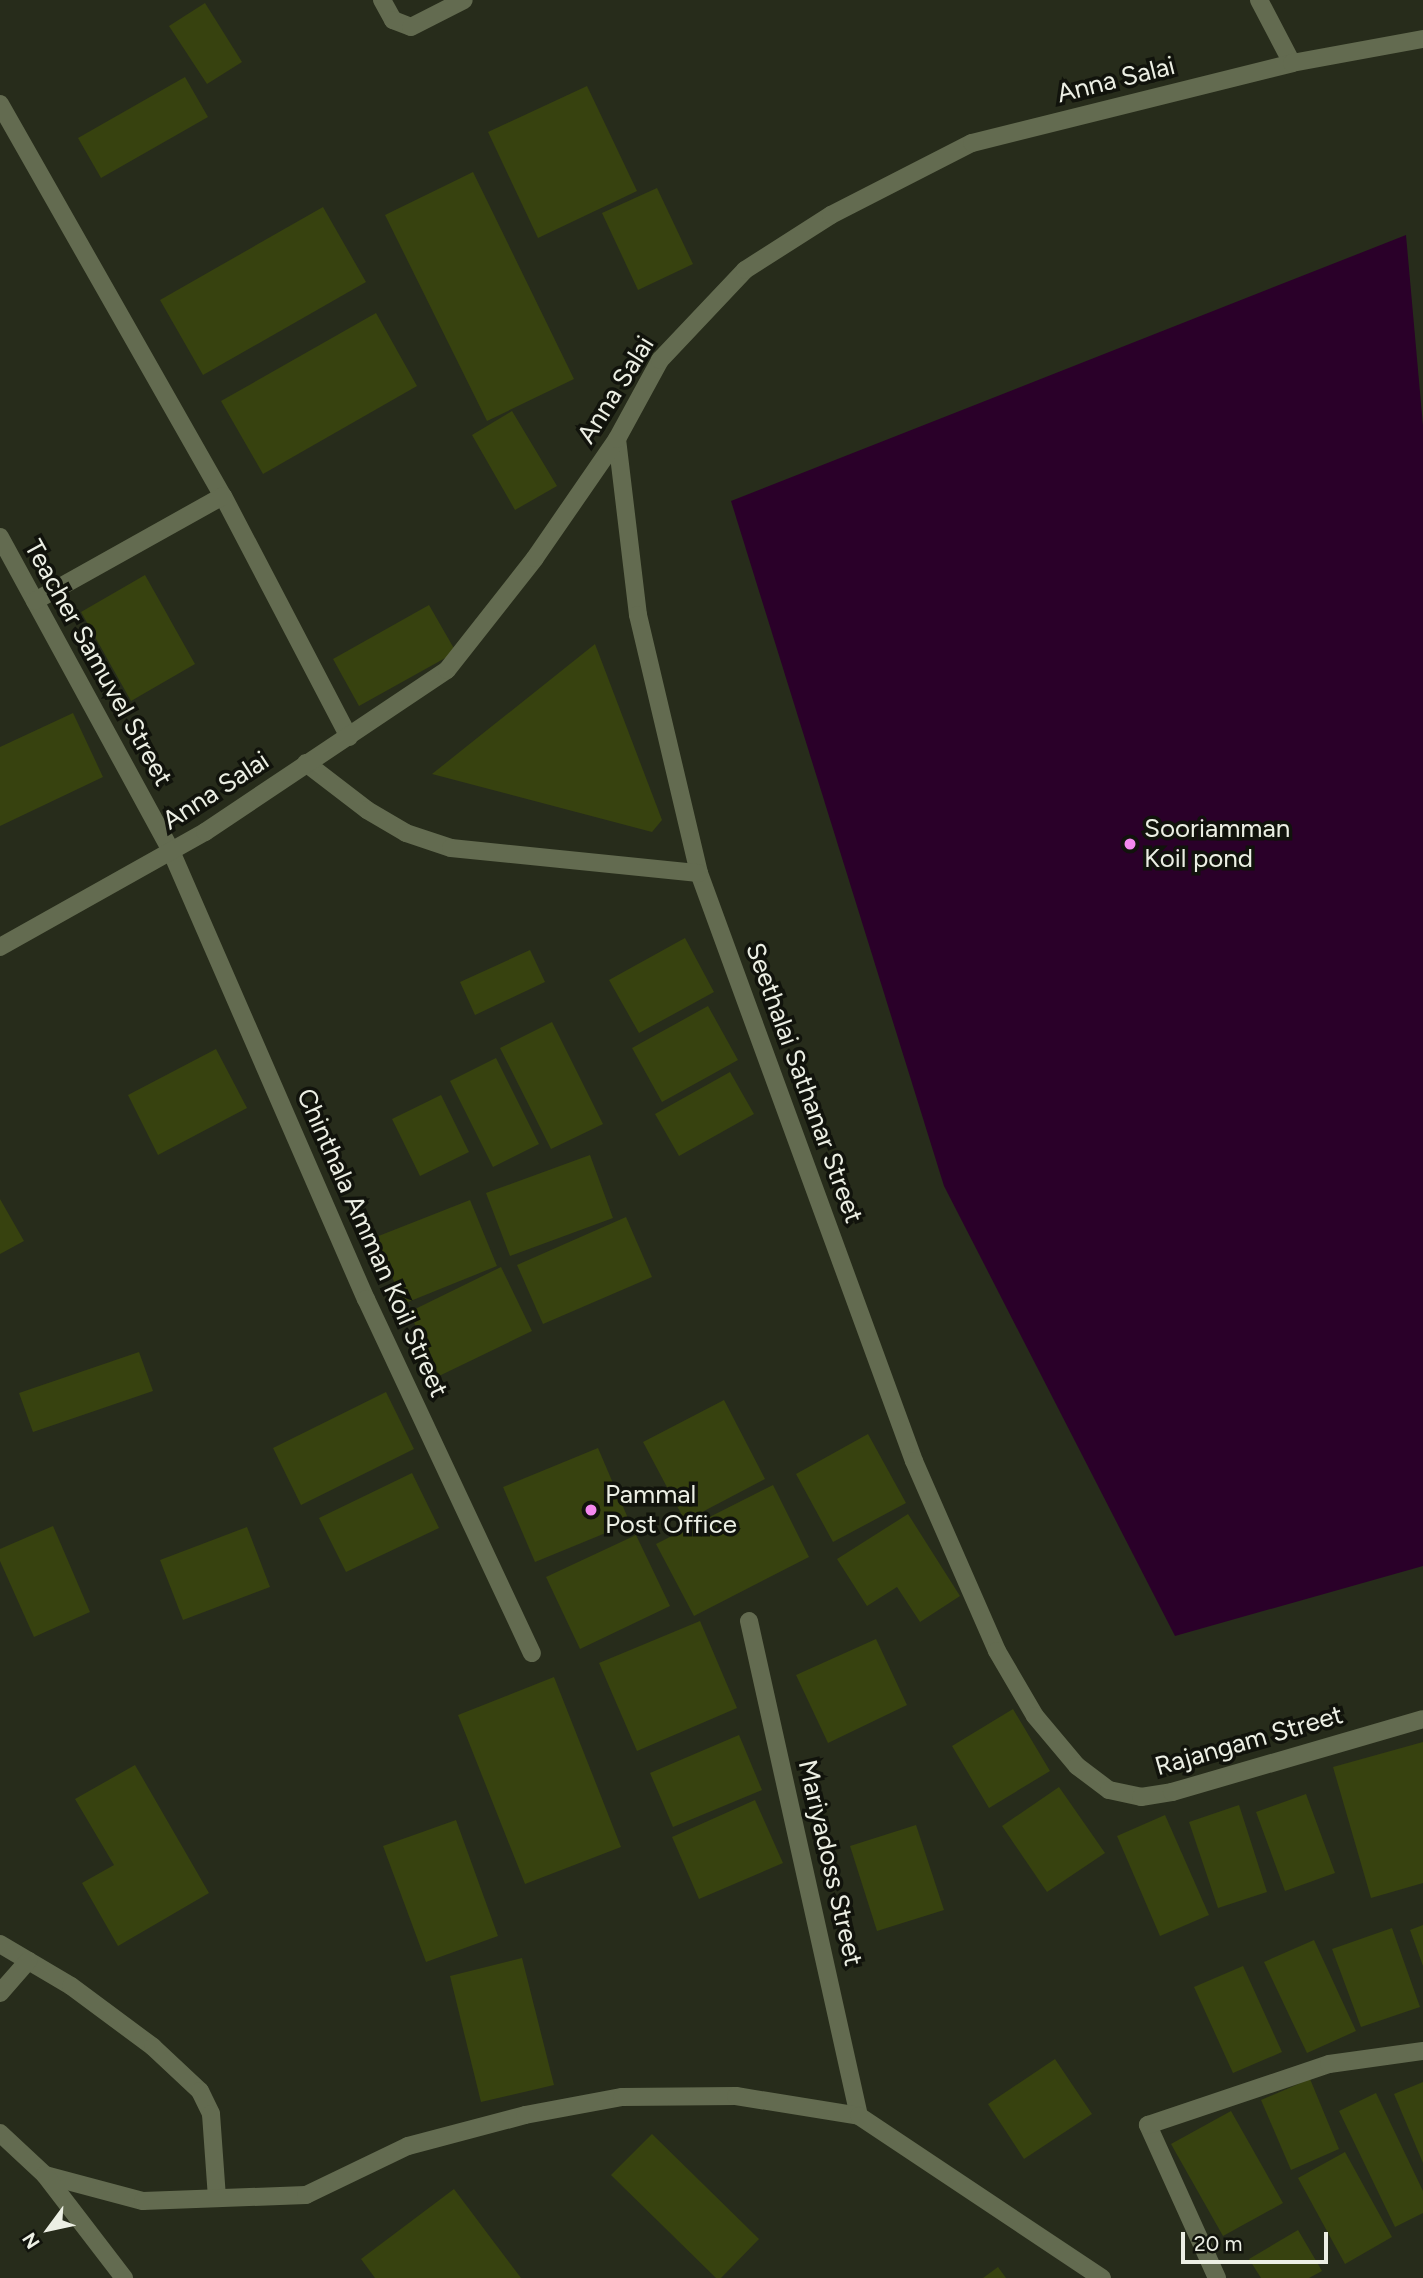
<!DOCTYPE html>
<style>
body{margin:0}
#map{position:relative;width:1423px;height:2278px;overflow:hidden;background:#272c1b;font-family:Figtree,sans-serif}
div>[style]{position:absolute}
.water>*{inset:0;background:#2a0029}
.building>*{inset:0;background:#37420f}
.minor>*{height:18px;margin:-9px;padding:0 9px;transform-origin:9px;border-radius:9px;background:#636b50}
.dots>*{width:19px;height:19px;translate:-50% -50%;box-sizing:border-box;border:4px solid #11130c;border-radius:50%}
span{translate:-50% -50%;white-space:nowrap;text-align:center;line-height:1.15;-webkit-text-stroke:7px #11130c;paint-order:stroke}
.street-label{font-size:26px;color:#ecefe4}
.poi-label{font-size:26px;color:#ecefe4}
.left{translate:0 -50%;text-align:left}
.north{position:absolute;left:14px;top:2194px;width:70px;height:70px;-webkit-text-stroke:5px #11130c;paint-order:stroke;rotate:237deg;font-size:19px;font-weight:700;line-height:28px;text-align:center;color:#ecefe4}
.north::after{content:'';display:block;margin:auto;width:24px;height:32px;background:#ecefe4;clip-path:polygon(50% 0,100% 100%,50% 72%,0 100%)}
.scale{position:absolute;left:1181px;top:2232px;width:147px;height:32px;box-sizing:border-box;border:4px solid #ecefe4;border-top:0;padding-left:9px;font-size:21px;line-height:24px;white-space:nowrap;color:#ecefe4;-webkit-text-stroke:5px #11130c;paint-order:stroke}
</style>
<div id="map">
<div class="water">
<i style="clip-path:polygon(1406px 235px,1423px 426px,1423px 1566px,1175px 1636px,944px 1186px,731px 501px)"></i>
</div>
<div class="building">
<i style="clip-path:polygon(205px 3px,242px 62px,207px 84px,169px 26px)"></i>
<i style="clip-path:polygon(185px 77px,208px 117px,101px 178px,78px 138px)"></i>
<i style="clip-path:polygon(587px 86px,637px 191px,538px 238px,488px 132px)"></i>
<i style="clip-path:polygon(473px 172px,574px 379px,487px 421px,385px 215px)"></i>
<i style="clip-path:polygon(657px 188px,693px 264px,638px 290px,602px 213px)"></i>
<i style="clip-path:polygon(323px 207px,366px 282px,203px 375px,160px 300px)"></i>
<i style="clip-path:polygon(376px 313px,417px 386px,263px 474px,221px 401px)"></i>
<i style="clip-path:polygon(512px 411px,557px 486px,515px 510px,472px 435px)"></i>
<i style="clip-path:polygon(145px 575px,195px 664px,131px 701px,81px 612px)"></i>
<i style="clip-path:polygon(429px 605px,456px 652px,359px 706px,333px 659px)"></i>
<i style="clip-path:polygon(595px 644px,662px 820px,652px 832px,432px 774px)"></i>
<i style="clip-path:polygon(73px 713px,103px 777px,0 826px,0 747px)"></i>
<i style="clip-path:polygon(685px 938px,714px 992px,639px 1033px,609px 980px)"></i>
<i style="clip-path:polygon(530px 950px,545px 982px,475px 1015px,460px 982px)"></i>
<i style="clip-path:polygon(708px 1006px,738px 1060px,662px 1102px,632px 1048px)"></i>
<i style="clip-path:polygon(552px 1022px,603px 1124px,551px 1149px,500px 1048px)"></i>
<i style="clip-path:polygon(216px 1049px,247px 1108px,158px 1155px,128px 1095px)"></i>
<i style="clip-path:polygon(496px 1058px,539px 1144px,493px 1167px,450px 1081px)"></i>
<i style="clip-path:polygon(730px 1072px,754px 1114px,679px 1156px,655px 1114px)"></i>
<i style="clip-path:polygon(441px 1095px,469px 1152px,420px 1176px,392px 1119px)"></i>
<i style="clip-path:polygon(590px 1155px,613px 1218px,510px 1256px,486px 1193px)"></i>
<i style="clip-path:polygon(0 1199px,24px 1241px,0 1254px)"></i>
<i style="clip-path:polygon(470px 1200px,497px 1266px,403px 1304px,376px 1237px)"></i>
<i style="clip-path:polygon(626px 1217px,652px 1277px,543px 1324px,517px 1265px)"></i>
<i style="clip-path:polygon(501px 1267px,532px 1331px,439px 1376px,409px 1312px)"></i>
<i style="clip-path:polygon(139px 1352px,153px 1391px,33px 1432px,19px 1393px)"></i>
<i style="clip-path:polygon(386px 1392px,414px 1449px,301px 1505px,273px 1448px)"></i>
<i style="clip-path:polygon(724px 1400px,765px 1479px,685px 1521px,643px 1442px)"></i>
<i style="clip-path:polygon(868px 1434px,906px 1503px,833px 1542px,796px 1474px)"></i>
<i style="clip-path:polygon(598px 1448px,630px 1523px,535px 1562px,503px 1487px)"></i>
<i style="clip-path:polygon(412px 1473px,439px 1528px,346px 1572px,319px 1518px)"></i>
<i style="clip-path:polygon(773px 1485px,809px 1557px,694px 1616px,656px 1544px)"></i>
<i style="clip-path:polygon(908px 1514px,960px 1596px,920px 1622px,897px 1587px,867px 1606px,837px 1559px)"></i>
<i style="clip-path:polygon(53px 1526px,90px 1612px,34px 1637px,0 1561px,0 1549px)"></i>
<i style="clip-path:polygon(247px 1527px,270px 1587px,183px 1620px,160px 1560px)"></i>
<i style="clip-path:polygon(636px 1535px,670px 1606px,580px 1649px,546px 1577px)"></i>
<i style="clip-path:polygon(700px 1621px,737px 1708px,637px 1751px,599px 1663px)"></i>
<i style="clip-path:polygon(876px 1639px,907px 1705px,828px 1743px,796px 1675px)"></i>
<i style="clip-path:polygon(554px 1677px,621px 1847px,525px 1884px,458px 1715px)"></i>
<i style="clip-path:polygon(1013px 1709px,1050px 1771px,989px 1808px,952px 1746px)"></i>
<i style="clip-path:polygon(739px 1735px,762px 1790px,673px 1827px,650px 1773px)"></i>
<i style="clip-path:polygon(1423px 1742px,1423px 1883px,1371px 1898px,1333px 1767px)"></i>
<i style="clip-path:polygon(135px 1765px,209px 1893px,118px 1946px,82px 1883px,114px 1865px,75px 1799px)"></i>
<i style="clip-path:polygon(1059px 1787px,1105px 1853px,1047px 1892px,1002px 1826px)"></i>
<i style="clip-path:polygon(1306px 1794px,1335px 1873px,1285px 1891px,1256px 1812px)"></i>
<i style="clip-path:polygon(755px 1800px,783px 1863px,699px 1899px,672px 1837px)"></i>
<i style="clip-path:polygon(1239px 1805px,1267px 1892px,1218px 1908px,1189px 1822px)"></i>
<i style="clip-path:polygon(1165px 1815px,1209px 1915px,1160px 1936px,1117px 1836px)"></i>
<i style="clip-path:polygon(456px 1820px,498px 1936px,426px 1962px,383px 1846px)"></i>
<i style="clip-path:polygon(916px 1825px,944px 1910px,877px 1931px,850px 1846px)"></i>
<i style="clip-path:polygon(1423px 1925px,1423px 1966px,1410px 1930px)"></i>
<i style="clip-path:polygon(1392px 1928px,1420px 2007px,1361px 2027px,1332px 1949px)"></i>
<i style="clip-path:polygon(1314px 1940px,1356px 2031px,1307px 2053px,1264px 1962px)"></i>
<i style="clip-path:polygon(522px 1958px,554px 2085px,481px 2102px,450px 1976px)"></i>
<i style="clip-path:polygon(1243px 1966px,1282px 2052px,1233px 2073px,1194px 1987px)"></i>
<i style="clip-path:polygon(1055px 2059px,1092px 2114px,1024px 2159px,988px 2104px)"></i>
<i style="clip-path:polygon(1310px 2079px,1339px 2149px,1291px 2170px,1261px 2100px)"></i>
<i style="clip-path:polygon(1423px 2082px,1423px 2163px,1394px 2094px)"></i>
<i style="clip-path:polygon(1376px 2093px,1423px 2191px,1423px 2213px,1395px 2227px,1339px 2111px)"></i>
<i style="clip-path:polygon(1231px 2111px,1283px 2203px,1223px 2236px,1171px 2144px)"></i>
<i style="clip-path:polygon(652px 2134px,759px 2239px,721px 2278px,716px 2278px,611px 2175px)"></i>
<i style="clip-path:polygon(1345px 2152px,1392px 2237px,1345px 2264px,1298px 2178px)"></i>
<i style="clip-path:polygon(454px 2189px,521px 2278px,375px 2278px,361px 2259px)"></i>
<i style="clip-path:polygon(1298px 2230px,1322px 2271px,1309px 2278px,1261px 2278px,1249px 2259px)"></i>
<i style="clip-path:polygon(998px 2267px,1006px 2278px,983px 2278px)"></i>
</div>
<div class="minor">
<i style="left:382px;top:0;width:23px;rotate:61deg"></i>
<i style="left:393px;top:20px;width:19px;rotate:21deg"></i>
<i style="left:411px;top:27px;width:59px;rotate:-27deg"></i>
<i style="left:1259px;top:0;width:71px;rotate:62.4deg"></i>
<i style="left:0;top:104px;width:451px;rotate:60.4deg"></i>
<i style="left:223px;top:496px;width:272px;rotate:62.4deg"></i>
<i style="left:617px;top:439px;width:177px;rotate:83.2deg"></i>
<i style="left:638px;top:615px;width:265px;rotate:76.7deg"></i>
<i style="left:699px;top:873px;width:626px;rotate:69.92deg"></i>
<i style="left:914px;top:1461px;width:207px;rotate:66.4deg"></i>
<i style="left:997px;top:1651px;width:75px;rotate:59.7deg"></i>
<i style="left:1035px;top:1716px;width:65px;rotate:50deg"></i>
<i style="left:1077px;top:1766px;width:40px;rotate:37deg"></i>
<i style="left:1109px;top:1790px;width:33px;rotate:12deg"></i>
<i style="left:1141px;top:1797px;width:31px;rotate:-9deg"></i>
<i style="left:1172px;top:1792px;width:261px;rotate:-16.2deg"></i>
<i style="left:0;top:537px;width:358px;rotate:61.4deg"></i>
<i style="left:171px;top:851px;width:489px;rotate:66.5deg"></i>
<i style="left:366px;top:1299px;width:391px;rotate:64.9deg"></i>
<i style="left:35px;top:601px;width:215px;rotate:-29.2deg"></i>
<i style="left:306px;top:763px;width:77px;rotate:37.6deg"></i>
<i style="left:367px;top:810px;width:45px;rotate:30.5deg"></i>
<i style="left:406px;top:833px;width:47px;rotate:18.4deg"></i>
<i style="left:451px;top:848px;width:249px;rotate:5.8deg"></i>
<i style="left:0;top:947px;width:235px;rotate:-29.3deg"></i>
<i style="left:205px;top:832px;width:291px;rotate:-33.8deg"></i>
<i style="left:447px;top:670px;width:142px;rotate:-51.8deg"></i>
<i style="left:535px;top:558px;width:145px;rotate:-55.4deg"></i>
<i style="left:617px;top:439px;width:90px;rotate:-61.4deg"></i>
<i style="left:660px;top:360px;width:124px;rotate:-46.6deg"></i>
<i style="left:745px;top:270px;width:102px;rotate:-32.6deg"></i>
<i style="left:831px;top:215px;width:158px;rotate:-27.1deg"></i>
<i style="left:972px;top:143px;width:330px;rotate:-14deg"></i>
<i style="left:1292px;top:63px;width:133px;rotate:-10.4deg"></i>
<i style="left:749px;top:1621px;width:507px;rotate:77.47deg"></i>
<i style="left:0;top:1944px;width:82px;rotate:30.6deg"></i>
<i style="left:71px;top:1986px;width:102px;rotate:36.6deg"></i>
<i style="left:153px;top:2047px;width:64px;rotate:43.1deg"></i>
<i style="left:200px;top:2091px;width:25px;rotate:64deg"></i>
<i style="left:211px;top:2114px;width:84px;rotate:85.9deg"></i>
<i style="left:0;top:1993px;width:43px;rotate:-48.8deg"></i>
<i style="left:0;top:2133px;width:62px;rotate:43deg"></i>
<i style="left:45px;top:2175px;width:101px;rotate:14.9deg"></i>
<i style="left:143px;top:2201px;width:163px;rotate:-2.1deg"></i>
<i style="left:306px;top:2195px;width:113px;rotate:-25.7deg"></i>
<i style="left:408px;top:2146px;width:121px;rotate:-14.8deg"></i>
<i style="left:525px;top:2115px;width:99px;rotate:-10.5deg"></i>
<i style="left:622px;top:2097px;width:114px;rotate:-0.5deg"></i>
<i style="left:736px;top:2096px;width:125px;rotate:9.2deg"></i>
<i style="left:859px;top:2116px;width:292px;rotate:33.7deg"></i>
<i style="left:45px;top:2175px;width:130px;rotate:52.5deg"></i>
<i style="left:1217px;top:2278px;width:168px;rotate:-114.3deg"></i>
<i style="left:1148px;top:2125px;width:191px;rotate:-18.6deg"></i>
<i style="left:1329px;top:2064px;width:95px;rotate:-7.9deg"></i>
</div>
<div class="dots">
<i style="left:1130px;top:844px;background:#f489ef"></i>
<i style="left:591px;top:1510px;background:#f489ef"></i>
</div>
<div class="street-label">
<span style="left:1116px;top:80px;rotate:-14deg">Anna Salai</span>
<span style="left:616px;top:390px;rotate:-58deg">Anna Salai</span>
<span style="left:98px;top:663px;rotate:61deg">Teacher Samuvel Street</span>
<span style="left:216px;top:791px;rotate:-33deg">Anna Salai</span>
<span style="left:804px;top:1083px;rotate:70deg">Seethalai Sathanar Street</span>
<span style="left:372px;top:1243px;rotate:66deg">Chinthala Amman Koil Street</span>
<span style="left:1249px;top:1741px;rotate:-16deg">Rajangam Street</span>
<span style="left:830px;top:1863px;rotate:77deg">Mariyadoss Street</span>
</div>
<div class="poi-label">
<span class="left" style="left:1144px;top:844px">Sooriamman<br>Koil pond</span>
<span class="left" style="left:605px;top:1510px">Pammal<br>Post Office</span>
</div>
<div class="north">N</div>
<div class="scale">20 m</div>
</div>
